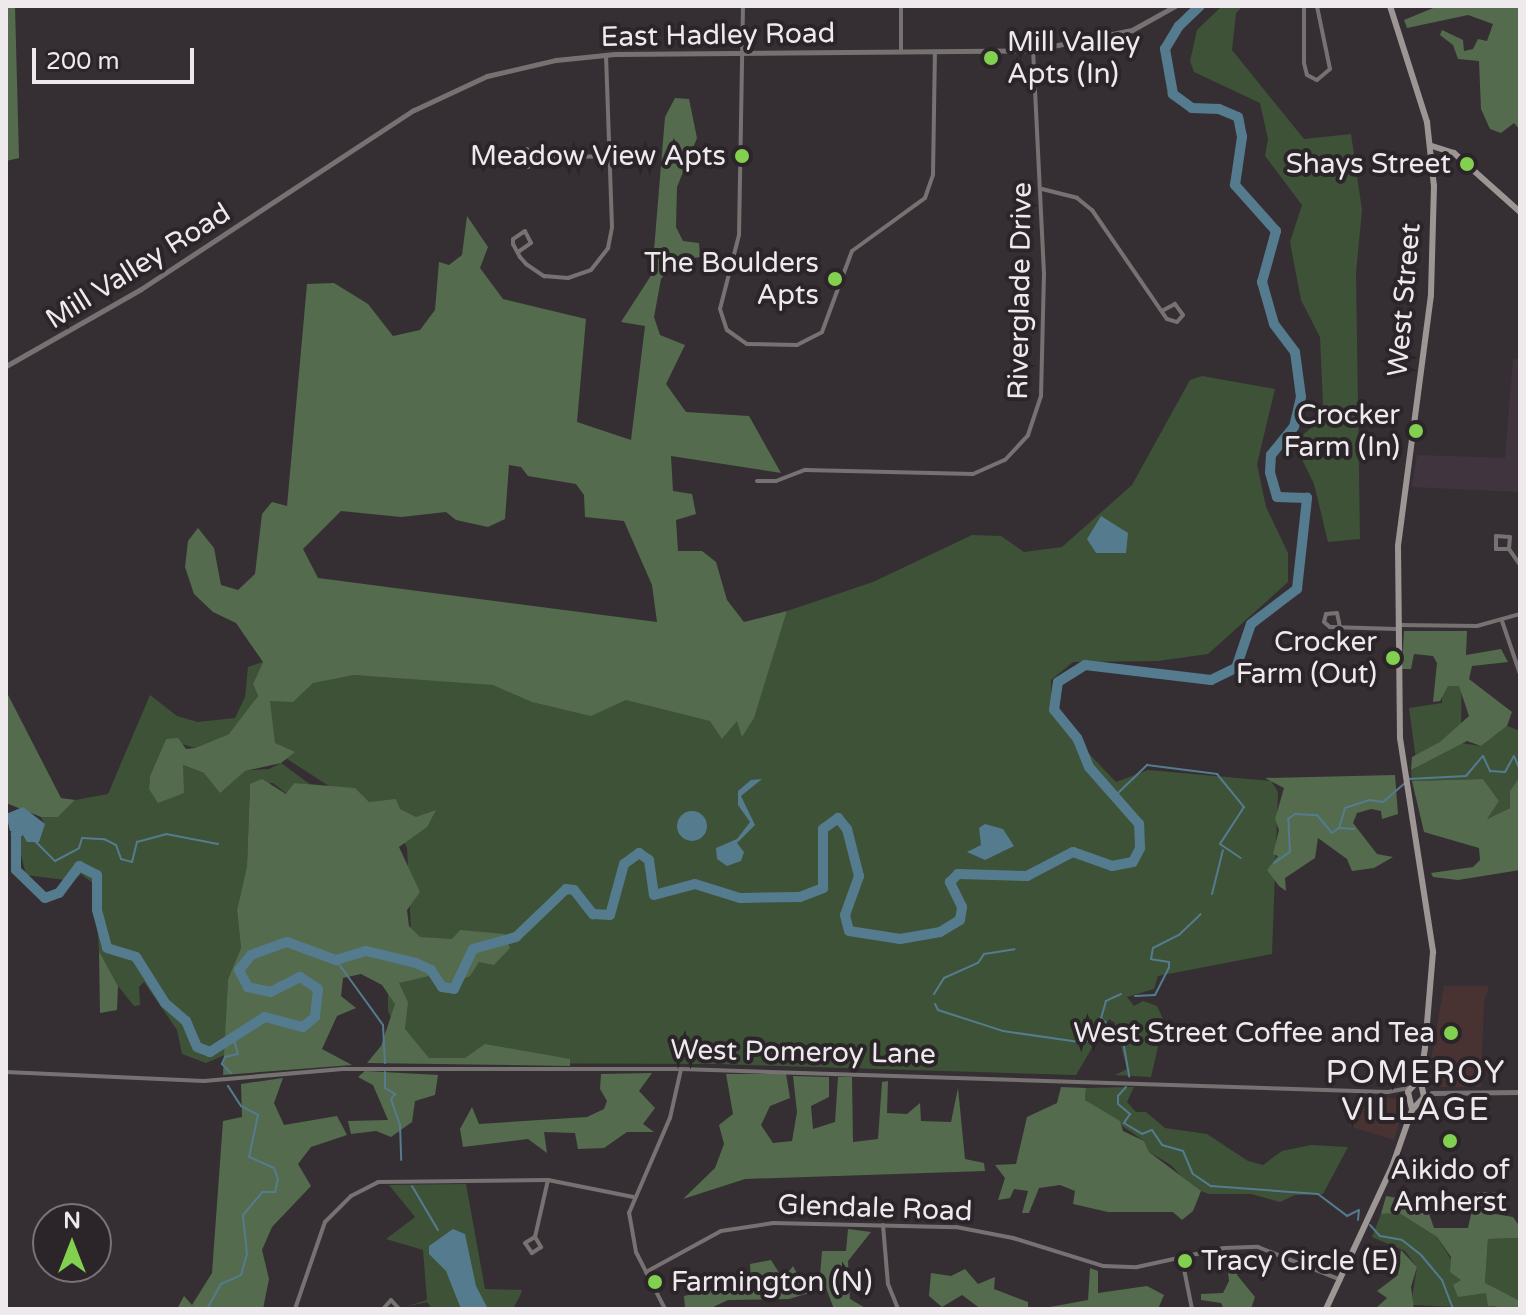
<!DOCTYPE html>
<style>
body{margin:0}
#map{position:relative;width:1526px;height:1315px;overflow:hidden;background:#352f34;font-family:"Varela Round",sans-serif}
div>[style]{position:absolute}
.commercial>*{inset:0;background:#483332}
.built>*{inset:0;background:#40353f}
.green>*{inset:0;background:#3d5237}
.forest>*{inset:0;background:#546b4e}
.water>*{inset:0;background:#557b8f}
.round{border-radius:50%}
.stream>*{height:2px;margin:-1px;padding:0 1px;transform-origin:1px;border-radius:1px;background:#557b8f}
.river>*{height:10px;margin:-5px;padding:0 5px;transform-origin:5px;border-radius:5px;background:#557b8f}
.minor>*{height:4px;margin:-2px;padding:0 2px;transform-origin:2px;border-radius:2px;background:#767272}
.tertiary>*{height:5px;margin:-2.5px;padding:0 2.5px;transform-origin:2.5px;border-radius:2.5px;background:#767272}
.secondary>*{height:6px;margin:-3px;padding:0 3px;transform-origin:3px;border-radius:3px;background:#9d9695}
.dots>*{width:22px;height:22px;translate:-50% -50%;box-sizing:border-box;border:4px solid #2b252a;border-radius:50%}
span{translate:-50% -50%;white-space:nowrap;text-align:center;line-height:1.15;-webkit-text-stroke:8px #2b252a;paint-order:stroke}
.street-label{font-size:28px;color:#ede9ec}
.poi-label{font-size:28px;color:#ede9ec}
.left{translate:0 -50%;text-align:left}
.right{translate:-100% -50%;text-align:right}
.quarter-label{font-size:32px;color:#ede9ec;letter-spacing:2px}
.frame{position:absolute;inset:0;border:8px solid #ede9ec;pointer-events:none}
.north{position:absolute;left:32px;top:1203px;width:80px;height:80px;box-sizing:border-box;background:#2b252a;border:2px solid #797378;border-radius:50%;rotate:0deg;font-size:22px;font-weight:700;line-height:32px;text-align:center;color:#ede9ec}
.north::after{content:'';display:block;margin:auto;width:28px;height:36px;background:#82d04f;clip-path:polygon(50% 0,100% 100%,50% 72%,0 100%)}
.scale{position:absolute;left:32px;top:48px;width:162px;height:36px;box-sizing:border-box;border:4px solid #ede9ec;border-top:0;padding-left:10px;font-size:24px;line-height:28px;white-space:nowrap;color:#ede9ec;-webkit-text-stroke:6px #2b252a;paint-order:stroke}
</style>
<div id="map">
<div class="commercial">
<i style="clip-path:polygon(1444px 986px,1489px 986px,1484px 1002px,1481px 1087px,1426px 1087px)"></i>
<i style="clip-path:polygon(1358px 1096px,1407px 1099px,1394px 1140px,1349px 1126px)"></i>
</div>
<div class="built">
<i style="clip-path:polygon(1513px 359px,1520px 360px,1520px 492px,1412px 487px,1417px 455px,1505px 458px)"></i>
</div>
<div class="green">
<i style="clip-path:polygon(1222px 6px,1243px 6px,1236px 13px,1232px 50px,1304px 139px,1351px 134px,1362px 210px,1356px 273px,1360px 539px,1328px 542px,1314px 484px,1294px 443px,1314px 425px,1323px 405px,1320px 337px,1301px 300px,1290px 242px,1302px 205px,1265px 156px,1268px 139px,1260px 103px,1194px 72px,1190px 61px,1197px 30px)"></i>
<i style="clip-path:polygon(1202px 376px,1275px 389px,1257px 464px,1266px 507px,1288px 553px,1288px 582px,1208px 654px,1158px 661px,1073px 662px,1051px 680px,1052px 715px,1116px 782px,1148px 770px,1271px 781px,1278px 792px,1272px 954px,1158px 976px,1154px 989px,1127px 997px,1134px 1006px,1143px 1001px,1157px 1006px,1164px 1021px,1151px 1077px,1115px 1075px,1127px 1069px,1121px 1046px,1110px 1040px,1115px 1023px,1109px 1019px,1076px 1075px,716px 1064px,426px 1063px,400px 1038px,388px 1011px,388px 986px,411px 932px,407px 848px,400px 832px,264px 744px,270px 687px,354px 675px,452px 679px,756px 710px,787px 611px,873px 582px,972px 535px,1001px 536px,1024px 552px,1062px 547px,1132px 485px,1190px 380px)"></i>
<i style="clip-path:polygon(1462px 631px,1461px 743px,1481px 746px,1507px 726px,1520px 731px,1520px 782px,1510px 808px,1485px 820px,1499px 801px,1483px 779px,1412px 781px,1411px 770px,1417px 767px,1409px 708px,1442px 703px,1442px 655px)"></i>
<i style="clip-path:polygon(263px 662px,253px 684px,258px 696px,244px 719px,229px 734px,195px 748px,166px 739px,150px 776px,149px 789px,182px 765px,204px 773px,269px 769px,281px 763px,311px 785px,294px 783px,287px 794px,273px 783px,250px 784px,247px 866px,237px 910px,241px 948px,228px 979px,225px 1055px,206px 1063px,182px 1054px,177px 1030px,144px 982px,139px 987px,140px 1005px,134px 1006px,118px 986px,99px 951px,94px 884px,81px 874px,73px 881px,26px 875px,16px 834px,44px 824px,41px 817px,58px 817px,75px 800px,108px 794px,150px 695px,177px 716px,198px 722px,235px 718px,245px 697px,248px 667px)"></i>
<i style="clip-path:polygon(1134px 1087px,1127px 1102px,1136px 1112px,1146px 1112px,1165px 1128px,1207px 1134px,1248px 1161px,1263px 1165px,1282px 1151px,1311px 1145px,1348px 1147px,1323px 1194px,1295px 1195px,1280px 1202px,1251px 1194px,1209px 1194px,1192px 1188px,1171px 1165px,1149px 1152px,1144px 1141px,1085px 1100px,1086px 1088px)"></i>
<i style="clip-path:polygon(466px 1184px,485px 1289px,522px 1290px,520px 1296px,513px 1309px,432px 1309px,427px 1302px,405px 1307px,427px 1300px,423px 1250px,386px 1239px,415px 1217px,389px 1185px)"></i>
<i style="clip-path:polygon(1399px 1213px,1437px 1237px,1472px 1293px,1486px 1293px,1489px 1306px,1500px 1309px,1411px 1305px,1417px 1267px,1405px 1251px,1372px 1237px,1381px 1214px)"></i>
<i style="clip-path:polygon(1520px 1238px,1520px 1301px,1485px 1284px,1488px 1239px)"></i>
</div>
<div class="forest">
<i style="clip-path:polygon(6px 6px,15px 6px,19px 158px,6px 161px)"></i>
<i style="clip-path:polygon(1438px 6px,1520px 6px,1520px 130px,1514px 123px,1501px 133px,1490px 129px,1481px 109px,1479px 61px,1458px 59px,1453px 45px,1440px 35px,1442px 30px,1463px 40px,1464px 51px,1473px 49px,1478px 39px,1487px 41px,1493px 24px,1468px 15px,1407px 28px,1404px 20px)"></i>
<i style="clip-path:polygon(evenodd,675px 98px,689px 99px,697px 138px,677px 187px,676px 227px,683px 241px,699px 243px,700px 257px,675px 261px,661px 279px,654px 317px,660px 335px,685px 345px,666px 384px,686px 412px,749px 416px,781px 473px,671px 456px,673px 491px,692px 494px,696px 514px,676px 520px,678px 551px,702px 551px,716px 562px,727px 600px,744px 622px,787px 611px,754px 718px,742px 737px,737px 721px,722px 739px,710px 721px,626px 700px,591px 716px,532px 702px,493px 685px,354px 675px,313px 683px,293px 702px,270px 701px,275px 743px,295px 752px,281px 763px,245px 771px,220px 793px,204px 773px,183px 765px,184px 793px,158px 803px,149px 789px,150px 776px,166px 739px,178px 738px,186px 749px,195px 748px,229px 734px,258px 696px,253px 684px,263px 662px,236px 623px,213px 612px,194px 594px,185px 567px,188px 541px,198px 528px,214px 548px,221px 585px,238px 590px,255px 574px,262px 514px,272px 502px,287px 506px,307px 284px,334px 283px,368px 304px,393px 336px,420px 330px,435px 310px,439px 262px,449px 265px,462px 255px,467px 216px,488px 247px,480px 268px,503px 299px,586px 319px,577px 422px,631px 440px,645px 326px,621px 322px,652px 274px,665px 117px,675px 98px,509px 465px,521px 467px,528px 476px,576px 484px,584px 495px,585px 517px,624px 521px,652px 585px,657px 622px,318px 578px,303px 549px,341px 511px,401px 517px,446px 512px,456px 520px,488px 527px,505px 519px,509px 465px)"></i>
<i style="clip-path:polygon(1404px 631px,1467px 631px,1466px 655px,1501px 649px,1508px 662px,1472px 666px,1469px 679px,1512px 712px,1507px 726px,1481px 746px,1467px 741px,1411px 770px,1412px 757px,1440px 742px,1469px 716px,1459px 686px,1448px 686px,1440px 701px,1433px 702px,1437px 663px,1433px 656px,1414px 654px,1411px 669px,1402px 669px)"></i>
<i style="clip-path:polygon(6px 691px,61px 798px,75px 800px,58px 817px,41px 817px,6px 803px)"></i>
<i style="clip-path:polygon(1395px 775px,1398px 814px,1382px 819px,1381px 811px,1371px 809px,1357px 813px,1353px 823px,1377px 854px,1393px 857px,1374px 868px,1352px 871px,1347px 859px,1318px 838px,1315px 858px,1285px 878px,1286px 891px,1279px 886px,1267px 870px,1278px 856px,1273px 854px,1279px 830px,1275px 819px,1284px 788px,1265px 778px)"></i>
<i style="clip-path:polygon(1520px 777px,1520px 870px,1458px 880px,1433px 877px,1431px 873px,1473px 867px,1480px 860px,1479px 848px,1424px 832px,1412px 781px,1483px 779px,1499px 801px,1487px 819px,1510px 808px,1510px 791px)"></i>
<i style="clip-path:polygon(262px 779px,286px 794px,294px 783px,355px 788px,369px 802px,396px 799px,400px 809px,416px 817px,436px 810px,427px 827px,399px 847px,420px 892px,407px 910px,409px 926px,420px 937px,452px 939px,460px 930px,505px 934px,510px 948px,494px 965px,479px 962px,470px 976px,450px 985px,429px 976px,399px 983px,408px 1002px,405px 1029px,429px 1058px,465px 1058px,485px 1044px,570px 1059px,570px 1066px,367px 1063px,381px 1046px,395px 1004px,382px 985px,361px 974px,343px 978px,341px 996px,356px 1008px,337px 1016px,322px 1049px,352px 1065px,223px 1075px,228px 979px,241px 948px,237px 910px,247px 866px,250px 784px)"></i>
<i style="clip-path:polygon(99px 951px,118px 986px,117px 1010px,100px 1013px)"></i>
<i style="clip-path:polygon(365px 1071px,438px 1075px,435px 1095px,415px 1101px,412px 1122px,391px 1137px,376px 1131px,351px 1134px,348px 1121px,388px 1120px,373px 1085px,358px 1077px)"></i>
<i style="clip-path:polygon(652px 1073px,639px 1091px,655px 1108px,643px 1124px,654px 1132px,627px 1132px,604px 1148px,578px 1149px,575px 1133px,544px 1132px,547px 1153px,528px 1139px,463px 1147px,460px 1129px,472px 1107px,479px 1124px,587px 1117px,604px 1109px,607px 1101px,600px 1089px,601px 1074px)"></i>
<i style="clip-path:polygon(726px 1074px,786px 1074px,790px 1098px,770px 1106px,761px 1125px,773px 1143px,792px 1141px,797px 1112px,793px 1076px,829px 1077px,829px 1097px,811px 1106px,813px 1129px,835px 1122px,838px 1077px,852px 1077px,853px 1142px,878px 1139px,882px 1082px,888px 1081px,887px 1113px,907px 1114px,920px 1103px,921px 1121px,951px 1122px,958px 1088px,965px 1159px,984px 1163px,985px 1171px,745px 1179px,683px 1199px,715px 1168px,724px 1144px,719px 1125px,733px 1114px)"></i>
<i style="clip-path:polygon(283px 1078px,274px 1103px,284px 1125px,337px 1116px,347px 1135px,311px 1147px,298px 1164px,311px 1186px,272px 1227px,262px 1250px,269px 1279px,263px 1309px,177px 1309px,184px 1296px,192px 1305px,212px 1273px,223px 1121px,242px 1117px,241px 1084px)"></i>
<i style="clip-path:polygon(1061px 1087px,1086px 1088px,1085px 1100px,1120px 1121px,1123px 1131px,1144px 1141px,1149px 1152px,1201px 1191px,1193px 1211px,1182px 1220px,1173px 1212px,1108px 1212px,1073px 1204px,1075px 1191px,1060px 1185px,1039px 1188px,1029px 1213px,1022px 1213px,1028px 1191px,1014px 1189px,1010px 1198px,998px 1200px,1005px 1178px,995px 1165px,1016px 1164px,1027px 1117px,1057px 1103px)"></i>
<i style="clip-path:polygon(1476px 1192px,1495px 1192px,1495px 1214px,1513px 1217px,1520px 1227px,1520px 1238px,1488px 1239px,1485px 1283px,1520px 1301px,1520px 1309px,1488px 1306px,1486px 1293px,1458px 1297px,1453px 1285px,1461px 1280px,1450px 1272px,1451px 1257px,1437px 1237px,1399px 1213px,1381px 1214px,1386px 1196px,1415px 1201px,1427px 1208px,1434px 1228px,1468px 1228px)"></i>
<i style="clip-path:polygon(848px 1229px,871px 1232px,848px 1261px,850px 1299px,867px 1309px,834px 1309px,826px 1288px,789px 1299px,728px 1300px,709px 1309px,685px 1308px,684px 1296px,751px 1281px,750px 1264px,771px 1260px,783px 1279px,793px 1266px,799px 1277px,820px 1276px,822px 1251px,846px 1251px)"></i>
<i style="clip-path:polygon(1401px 1250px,1417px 1267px,1411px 1287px,1414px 1309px,1375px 1309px,1387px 1298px,1377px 1291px,1398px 1275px)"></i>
<i style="clip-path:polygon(1226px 1252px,1240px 1253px,1237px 1275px,1255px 1297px,1251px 1309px,1224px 1309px,1221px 1303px,1201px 1300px,1201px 1294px,1223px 1293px,1229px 1281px)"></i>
<i style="clip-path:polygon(1090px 1268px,1098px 1271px,1098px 1293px,1147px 1286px,1164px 1295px,1158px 1309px,1039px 1309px,1088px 1300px)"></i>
<i style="clip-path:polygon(965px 1269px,978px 1284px,995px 1277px,994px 1289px,1028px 1302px,1028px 1309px,981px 1309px,962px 1295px,942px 1307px,929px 1296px,931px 1273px,951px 1276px)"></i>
</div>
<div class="water">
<i style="clip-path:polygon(1101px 516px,1128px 533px,1126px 553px,1096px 553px,1087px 539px)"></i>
<i style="clip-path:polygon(762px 779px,741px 796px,755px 825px,737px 843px,744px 852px,741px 861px,727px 866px,717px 859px,716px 848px,737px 839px,750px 822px,738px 805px,738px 791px,751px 780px)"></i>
<i style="clip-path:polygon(23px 807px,45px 824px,39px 842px,27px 842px,23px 835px,10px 831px,6px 814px)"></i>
<i class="round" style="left:677px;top:811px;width:30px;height:30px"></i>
<i style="clip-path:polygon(985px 824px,1003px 829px,1014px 846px,985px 860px,967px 852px,981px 845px,979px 828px)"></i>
<i style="clip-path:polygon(453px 1229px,465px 1234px,476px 1286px,488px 1309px,461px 1309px,446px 1271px,429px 1254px,429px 1246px)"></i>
</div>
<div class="stream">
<i style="left:1408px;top:779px;width:58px;rotate:-3deg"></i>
<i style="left:1466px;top:776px;width:26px;rotate:-50deg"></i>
<i style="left:1483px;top:756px;width:17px;rotate:65deg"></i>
<i style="left:1490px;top:771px;width:15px;rotate:4deg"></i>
<i style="left:1505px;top:772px;width:18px;rotate:-61deg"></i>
<i style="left:1514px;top:756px;width:15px;rotate:67deg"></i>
<i style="left:1115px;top:796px;width:45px;rotate:-44.1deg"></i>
<i style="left:1147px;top:765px;width:71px;rotate:7.3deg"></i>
<i style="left:1217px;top:774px;width:43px;rotate:50.7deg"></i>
<i style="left:1244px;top:807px;width:44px;rotate:123deg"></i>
<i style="left:1220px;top:844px;width:25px;rotate:34deg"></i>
<i style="left:1339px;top:828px;width:15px;rotate:4deg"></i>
<i style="left:36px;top:842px;width:27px;rotate:45deg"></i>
<i style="left:55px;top:861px;width:27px;rotate:-28deg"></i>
<i style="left:79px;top:848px;width:10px;rotate:-73deg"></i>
<i style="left:82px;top:838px;width:22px;rotate:3deg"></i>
<i style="left:104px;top:839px;width:13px;rotate:27deg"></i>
<i style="left:116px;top:845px;width:15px;rotate:70deg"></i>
<i style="left:121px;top:859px;width:11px;rotate:15deg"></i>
<i style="left:132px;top:862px;width:21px;rotate:-76deg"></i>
<i style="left:137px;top:842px;width:30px;rotate:-15deg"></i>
<i style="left:166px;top:834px;width:53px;rotate:10.9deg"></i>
<i style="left:1274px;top:863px;width:19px;rotate:-35deg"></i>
<i style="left:1290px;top:852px;width:33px;rotate:-93deg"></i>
<i style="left:1288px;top:819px;width:9px;rotate:-36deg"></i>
<i style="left:1295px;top:814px;width:22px;rotate:3deg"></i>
<i style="left:1317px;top:815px;width:23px;rotate:50deg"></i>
<i style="left:1332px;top:833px;width:9px;rotate:-36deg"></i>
<i style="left:1339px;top:828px;width:21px;rotate:-73deg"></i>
<i style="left:1345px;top:808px;width:25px;rotate:-18deg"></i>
<i style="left:1369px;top:800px;width:14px;rotate:8deg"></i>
<i style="left:1383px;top:802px;width:28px;rotate:-41deg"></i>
<i style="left:1212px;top:894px;width:45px;rotate:-76deg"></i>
<i style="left:336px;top:960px;width:80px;rotate:54.1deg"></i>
<i style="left:383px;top:1025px;width:38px;rotate:87deg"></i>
<i style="left:934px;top:994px;width:19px;rotate:-58deg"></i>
<i style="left:944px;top:978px;width:37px;rotate:-24deg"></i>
<i style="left:978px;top:963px;width:11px;rotate:-56deg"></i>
<i style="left:984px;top:954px;width:31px;rotate:-9deg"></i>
<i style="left:1121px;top:994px;width:17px;rotate:155deg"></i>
<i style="left:1106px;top:1001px;width:18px;rotate:106deg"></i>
<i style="left:1101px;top:1018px;width:32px;rotate:46deg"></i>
<i style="left:1123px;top:1041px;width:36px;rotate:80deg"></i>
<i style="left:1135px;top:996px;width:20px;rotate:-3deg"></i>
<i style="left:1155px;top:995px;width:30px;rotate:-63deg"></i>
<i style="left:1169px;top:968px;width:6px;rotate:-90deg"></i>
<i style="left:1169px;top:962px;width:18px;rotate:-171deg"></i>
<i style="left:1151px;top:959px;width:11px;rotate:-80deg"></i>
<i style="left:1153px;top:948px;width:29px;rotate:-27deg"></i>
<i style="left:1179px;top:935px;width:30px;rotate:-44deg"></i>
<i style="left:935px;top:1004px;width:7px;rotate:63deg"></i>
<i style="left:938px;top:1010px;width:68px;rotate:17.9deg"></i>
<i style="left:1003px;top:1031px;width:77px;rotate:8.2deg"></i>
<i style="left:1079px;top:1042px;width:35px;rotate:-8deg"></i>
<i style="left:385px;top:1072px;width:16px;rotate:90deg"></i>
<i style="left:385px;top:1088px;width:12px;rotate:31deg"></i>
<i style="left:395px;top:1094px;width:6px;rotate:129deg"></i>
<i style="left:391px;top:1099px;width:28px;rotate:71deg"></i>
<i style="left:400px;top:1125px;width:35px;rotate:88deg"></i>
<i style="left:231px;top:1073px;width:13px;rotate:-135deg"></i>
<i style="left:222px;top:1064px;width:8px;rotate:-67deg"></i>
<i style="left:225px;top:1057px;width:13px;rotate:-13deg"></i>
<i style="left:238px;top:1054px;width:15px;rotate:-106deg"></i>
<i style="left:1126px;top:1087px;width:12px;rotate:132deg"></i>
<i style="left:1118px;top:1096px;width:8px;rotate:90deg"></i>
<i style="left:1118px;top:1104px;width:16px;rotate:40deg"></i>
<i style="left:1130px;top:1114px;width:11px;rotate:124deg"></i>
<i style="left:1124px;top:1123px;width:21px;rotate:31deg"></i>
<i style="left:1142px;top:1134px;width:11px;rotate:-22deg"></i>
<i style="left:1152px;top:1130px;width:18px;rotate:56deg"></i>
<i style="left:1162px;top:1145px;width:22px;rotate:16deg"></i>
<i style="left:1183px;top:1151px;width:25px;rotate:67deg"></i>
<i style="left:1193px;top:1174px;width:22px;rotate:34deg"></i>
<i style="left:1211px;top:1186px;width:107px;rotate:4.3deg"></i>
<i style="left:1318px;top:1194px;width:36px;rotate:37deg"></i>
<i style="left:1347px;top:1216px;width:13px;rotate:-27deg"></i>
<i style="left:1359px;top:1210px;width:10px;rotate:96deg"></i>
<i style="left:412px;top:1186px;width:51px;rotate:59.4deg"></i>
<i style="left:1370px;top:1225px;width:15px;rotate:48deg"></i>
<i style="left:1380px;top:1236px;width:22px;rotate:10deg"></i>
<i style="left:1402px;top:1240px;width:24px;rotate:38deg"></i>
<i style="left:1421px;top:1255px;width:33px;rotate:50deg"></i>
<i style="left:1442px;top:1280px;width:31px;rotate:69deg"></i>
<i style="left:207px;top:1309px;width:29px;rotate:-61deg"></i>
<i style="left:221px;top:1284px;width:22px;rotate:-24deg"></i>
<i style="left:241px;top:1275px;width:22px;rotate:-74deg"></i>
<i style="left:247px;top:1254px;width:39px;rotate:-96deg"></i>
<i style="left:243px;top:1215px;width:30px;rotate:-50deg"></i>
<i style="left:262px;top:1192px;width:13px"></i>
<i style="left:275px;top:1192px;width:13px;rotate:-77deg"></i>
<i style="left:278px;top:1179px;width:12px;rotate:-110deg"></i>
<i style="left:274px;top:1168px;width:27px;rotate:-156deg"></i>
<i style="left:249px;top:1157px;width:43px;rotate:-77.9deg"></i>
<i style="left:258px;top:1115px;width:19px;rotate:-152deg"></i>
<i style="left:241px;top:1106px;width:24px;rotate:-123deg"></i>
</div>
<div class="river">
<i style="left:27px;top:826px;width:14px;rotate:144deg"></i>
<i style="left:16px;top:834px;width:36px;rotate:90deg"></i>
<i style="left:16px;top:870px;width:40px;rotate:44deg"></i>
<i style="left:45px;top:898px;width:15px;rotate:-20deg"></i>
<i style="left:59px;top:893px;width:34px;rotate:-53deg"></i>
<i style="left:79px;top:866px;width:20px;rotate:27deg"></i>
<i style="left:97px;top:875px;width:35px;rotate:90deg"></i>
<i style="left:97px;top:910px;width:39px;rotate:75deg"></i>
<i style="left:107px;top:948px;width:30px;rotate:17deg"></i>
<i style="left:136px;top:957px;width:54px;rotate:57.8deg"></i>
<i style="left:165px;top:1003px;width:28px;rotate:41deg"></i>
<i style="left:186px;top:1021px;width:28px;rotate:67deg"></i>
<i style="left:197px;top:1047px;width:14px;rotate:21deg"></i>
<i style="left:210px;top:1052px;width:65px;rotate:-32.5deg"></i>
<i style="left:265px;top:1017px;width:39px;rotate:15deg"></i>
<i style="left:303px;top:1027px;width:16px;rotate:-40deg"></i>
<i style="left:315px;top:1017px;width:28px;rotate:-84deg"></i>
<i style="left:318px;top:989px;width:22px;rotate:-146deg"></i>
<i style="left:300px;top:977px;width:33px;rotate:153deg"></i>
<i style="left:271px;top:992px;width:24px;rotate:-168deg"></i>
<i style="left:248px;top:987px;width:19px;rotate:-118deg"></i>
<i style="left:239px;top:970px;width:19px;rotate:-51deg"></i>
<i style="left:251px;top:955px;width:38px;rotate:-20deg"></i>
<i style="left:287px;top:942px;width:52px;rotate:20.2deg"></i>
<i style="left:336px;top:960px;width:31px;rotate:-17deg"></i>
<i style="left:366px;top:951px;width:51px;rotate:13.5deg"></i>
<i style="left:416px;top:963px;width:17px;rotate:25deg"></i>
<i style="left:431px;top:970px;width:20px;rotate:57deg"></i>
<i style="left:442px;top:987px;width:12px;rotate:9deg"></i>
<i style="left:454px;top:989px;width:44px;rotate:-64.6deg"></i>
<i style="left:473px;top:949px;width:45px;rotate:-15.6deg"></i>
<i style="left:516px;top:937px;width:69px;rotate:-43.8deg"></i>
<i style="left:566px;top:889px;width:8px;rotate:7deg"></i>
<i style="left:574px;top:890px;width:31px;rotate:52deg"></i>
<i style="left:593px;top:914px;width:17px;rotate:3deg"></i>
<i style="left:610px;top:915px;width:53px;rotate:-74.6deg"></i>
<i style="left:624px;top:864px;width:19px;rotate:-36deg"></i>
<i style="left:639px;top:853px;width:12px;rotate:35deg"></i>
<i style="left:649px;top:860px;width:35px;rotate:82deg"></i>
<i style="left:654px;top:895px;width:42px;rotate:-15deg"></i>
<i style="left:695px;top:884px;width:47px;rotate:17.3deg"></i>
<i style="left:740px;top:898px;width:60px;rotate:-1deg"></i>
<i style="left:800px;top:897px;width:25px;rotate:-21deg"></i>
<i style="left:823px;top:888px;width:59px;rotate:-90deg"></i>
<i style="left:823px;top:829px;width:19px;rotate:-36deg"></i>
<i style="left:838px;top:818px;width:14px;rotate:51deg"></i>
<i style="left:847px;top:829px;width:49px;rotate:75.7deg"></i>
<i style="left:859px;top:876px;width:41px;rotate:109.7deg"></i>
<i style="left:845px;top:915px;width:16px;rotate:76deg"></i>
<i style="left:849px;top:931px;width:52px;rotate:8.9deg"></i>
<i style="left:900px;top:939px;width:41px;rotate:-9.9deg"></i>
<i style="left:940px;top:932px;width:23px;rotate:-31deg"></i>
<i style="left:960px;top:920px;width:13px;rotate:-81deg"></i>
<i style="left:962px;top:907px;width:28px;rotate:-116deg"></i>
<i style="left:950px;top:882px;width:11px;rotate:-45deg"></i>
<i style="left:958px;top:874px;width:69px;rotate:1.7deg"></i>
<i style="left:1027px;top:876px;width:52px;rotate:-27.6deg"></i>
<i style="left:1073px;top:852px;width:41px;rotate:19.7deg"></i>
<i style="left:1112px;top:866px;width:21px;rotate:-11deg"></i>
<i style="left:1133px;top:862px;width:16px;rotate:-63deg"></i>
<i style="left:1140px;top:848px;width:24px;rotate:-92deg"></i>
<i style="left:1139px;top:824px;width:76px;rotate:-131.3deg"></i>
<i style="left:1089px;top:767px;width:31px;rotate:-112deg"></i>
<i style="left:1077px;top:738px;width:36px;rotate:-129deg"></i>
<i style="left:1054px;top:710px;width:28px;rotate:-82deg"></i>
<i style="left:1058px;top:682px;width:32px;rotate:-32deg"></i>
<i style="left:1085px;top:665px;width:127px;rotate:6.8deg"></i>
<i style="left:1211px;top:680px;width:28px;rotate:-26deg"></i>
<i style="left:1236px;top:668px;width:46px;rotate:-71.2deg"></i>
<i style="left:1251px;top:624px;width:58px;rotate:-37.3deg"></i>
<i style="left:1297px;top:589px;width:92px;rotate:-83.7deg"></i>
<i style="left:1307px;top:498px;width:30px;rotate:-178deg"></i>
<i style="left:1277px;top:497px;width:25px;rotate:-106deg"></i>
<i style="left:1270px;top:473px;width:18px;rotate:-87deg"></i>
<i style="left:1271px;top:455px;width:36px;rotate:-51deg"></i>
<i style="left:1294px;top:427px;width:31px;rotate:-77deg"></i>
<i style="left:1301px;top:397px;width:45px;rotate:-97.6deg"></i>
<i style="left:1295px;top:352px;width:35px;rotate:-127deg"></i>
<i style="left:1274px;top:324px;width:44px;rotate:-105.9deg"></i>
<i style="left:1262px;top:282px;width:53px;rotate:-74.6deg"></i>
<i style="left:1276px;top:231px;width:62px;rotate:-131.7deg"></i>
<i style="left:1235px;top:185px;width:49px;rotate:-81.7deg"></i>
<i style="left:1242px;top:137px;width:20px;rotate:-101deg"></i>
<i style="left:1238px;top:117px;width:21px;rotate:-157deg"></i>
<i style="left:1219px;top:109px;width:27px;rotate:-178deg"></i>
<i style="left:1192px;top:108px;width:24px;rotate:-144deg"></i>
<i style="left:1173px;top:94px;width:46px;rotate:-100.1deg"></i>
<i style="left:1165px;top:49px;width:27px;rotate:-59deg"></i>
<i style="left:1179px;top:26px;width:29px;rotate:-44deg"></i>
</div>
<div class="minor">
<i style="left:743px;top:6px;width:229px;rotate:91deg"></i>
<i style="left:739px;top:235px;width:76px;rotate:104.4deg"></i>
<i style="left:720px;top:309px;width:22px;rotate:72deg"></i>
<i style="left:727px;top:330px;width:24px;rotate:35deg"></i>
<i style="left:747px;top:344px;width:50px;rotate:1.1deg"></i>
<i style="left:797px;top:345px;width:28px;rotate:-27deg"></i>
<i style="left:822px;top:332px;width:86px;rotate:-69.7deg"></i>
<i style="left:852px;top:251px;width:90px;rotate:-36deg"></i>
<i style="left:925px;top:198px;width:24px;rotate:-71deg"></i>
<i style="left:933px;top:175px;width:121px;rotate:-89.1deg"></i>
<i style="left:901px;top:6px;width:45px;rotate:90deg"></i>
<i style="left:1304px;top:6px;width:57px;rotate:90deg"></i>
<i style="left:1304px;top:63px;width:12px;rotate:76deg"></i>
<i style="left:1307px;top:75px;width:11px;rotate:27deg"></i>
<i style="left:1317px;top:80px;width:17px;rotate:-40deg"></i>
<i style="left:1330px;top:69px;width:64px;rotate:-101.7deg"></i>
<i style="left:536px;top:158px;width:12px;rotate:132deg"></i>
<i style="left:528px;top:167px;width:13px;rotate:-141deg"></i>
<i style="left:518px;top:159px;width:13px;rotate:-48deg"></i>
<i style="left:527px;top:149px;width:13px;rotate:45deg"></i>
<i style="left:536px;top:158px;width:73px;rotate:-1.6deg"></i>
<i style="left:1042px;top:189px;width:36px;rotate:14deg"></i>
<i style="left:1077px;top:198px;width:19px;rotate:39deg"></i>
<i style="left:1092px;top:210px;width:132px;rotate:55.5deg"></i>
<i style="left:1167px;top:319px;width:10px;rotate:17deg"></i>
<i style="left:1177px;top:322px;width:9px;rotate:-49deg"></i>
<i style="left:1183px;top:315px;width:14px;rotate:-126deg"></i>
<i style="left:1175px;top:304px;width:15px;rotate:152deg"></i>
<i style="left:518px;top:252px;width:16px;rotate:-35deg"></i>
<i style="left:531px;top:243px;width:13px;rotate:-117deg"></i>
<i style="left:525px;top:231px;width:14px;rotate:146deg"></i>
<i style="left:513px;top:239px;width:5px;rotate:90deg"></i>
<i style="left:513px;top:244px;width:15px;rotate:62deg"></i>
<i style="left:520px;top:257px;width:9px;rotate:49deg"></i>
<i style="left:526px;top:264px;width:22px;rotate:34deg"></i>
<i style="left:544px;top:276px;width:24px;rotate:5deg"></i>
<i style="left:568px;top:278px;width:24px;rotate:-19deg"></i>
<i style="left:591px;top:270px;width:28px;rotate:-52deg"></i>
<i style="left:608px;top:248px;width:21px;rotate:-79deg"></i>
<i style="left:612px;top:227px;width:172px;rotate:-92deg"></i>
<i style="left:757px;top:481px;width:19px"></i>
<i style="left:776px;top:481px;width:31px;rotate:-21deg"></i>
<i style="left:805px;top:470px;width:168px;rotate:1.4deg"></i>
<i style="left:973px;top:474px;width:35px;rotate:-24deg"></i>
<i style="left:1005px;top:460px;width:34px;rotate:-47deg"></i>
<i style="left:1028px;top:435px;width:41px;rotate:-71.6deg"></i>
<i style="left:1041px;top:396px;width:122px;rotate:-88.6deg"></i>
<i style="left:1044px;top:274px;width:224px;rotate:-92.8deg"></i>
<i style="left:1509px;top:549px;width:13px;rotate:180deg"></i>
<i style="left:1496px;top:549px;width:13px;rotate:-90deg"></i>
<i style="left:1496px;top:536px;width:14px;rotate:4deg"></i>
<i style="left:1510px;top:537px;width:12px;rotate:95deg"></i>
<i style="left:1509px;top:549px;width:19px;rotate:55deg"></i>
<i style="left:1502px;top:621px;width:56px;rotate:71.2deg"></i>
<i style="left:1400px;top:625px;width:77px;rotate:0.7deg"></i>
<i style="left:1477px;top:626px;width:45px;rotate:-15.6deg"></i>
<i style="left:1340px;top:627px;width:14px;rotate:-102deg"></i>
<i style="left:1337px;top:613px;width:11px;rotate:175deg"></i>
<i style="left:1326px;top:614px;width:8px;rotate:104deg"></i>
<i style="left:1324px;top:622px;width:8px;rotate:40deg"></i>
<i style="left:1330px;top:627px;width:67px;rotate:1.7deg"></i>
<i style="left:6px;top:1072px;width:198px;rotate:2.6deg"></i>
<i style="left:204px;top:1081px;width:139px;rotate:-5deg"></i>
<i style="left:342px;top:1069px;width:339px"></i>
<i style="left:681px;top:1069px;width:707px;rotate:1.86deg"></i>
<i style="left:1388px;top:1092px;width:21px;rotate:-11deg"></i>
<i style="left:883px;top:1225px;width:59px;rotate:85.2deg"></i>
<i style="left:888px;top:1284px;width:27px;rotate:68deg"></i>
<i style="left:535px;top:1237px;width:12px;rotate:59deg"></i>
<i style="left:541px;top:1247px;width:11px;rotate:146deg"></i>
<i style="left:532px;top:1253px;width:12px;rotate:-125deg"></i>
<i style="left:525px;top:1243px;width:12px;rotate:-31deg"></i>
<i style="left:535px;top:1237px;width:58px;rotate:-77.2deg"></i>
<i style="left:1182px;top:1259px;width:51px;rotate:78.7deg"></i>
<i style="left:646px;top:1272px;width:85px;rotate:-28.7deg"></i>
<i style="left:721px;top:1231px;width:53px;rotate:-8.7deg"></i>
<i style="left:773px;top:1223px;width:183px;rotate:1.3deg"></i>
<i style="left:956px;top:1227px;width:58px;rotate:10.9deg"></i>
<i style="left:1013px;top:1238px;width:94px;rotate:17.3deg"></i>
<i style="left:1103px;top:1266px;width:34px;rotate:2deg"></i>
<i style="left:1137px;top:1267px;width:89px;rotate:-12.3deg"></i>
<i style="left:1224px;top:1248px;width:34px;rotate:-2deg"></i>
<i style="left:1258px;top:1247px;width:89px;rotate:21.7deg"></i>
<i style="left:295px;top:1309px;width:92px;rotate:-71deg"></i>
<i style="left:325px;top:1222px;width:37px;rotate:-45deg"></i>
<i style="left:351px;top:1196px;width:30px;rotate:-27deg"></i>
<i style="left:378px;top:1182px;width:170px;rotate:-0.7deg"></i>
<i style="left:548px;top:1180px;width:87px;rotate:11.3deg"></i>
<i style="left:383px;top:1309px;width:12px;rotate:-48deg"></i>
<i style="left:391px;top:1300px;width:12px;rotate:48deg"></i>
<i style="left:665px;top:1309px;width:64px;rotate:-117deg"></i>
<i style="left:636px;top:1252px;width:40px;rotate:-100deg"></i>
<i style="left:629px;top:1213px;width:103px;rotate:-66.7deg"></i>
<i style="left:670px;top:1118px;width:50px;rotate:-77.3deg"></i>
</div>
<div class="tertiary">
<i style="left:6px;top:366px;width:155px;rotate:-29.7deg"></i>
<i style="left:141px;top:289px;width:326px;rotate:-33.3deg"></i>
<i style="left:414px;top:110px;width:81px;rotate:-25deg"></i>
<i style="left:487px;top:76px;width:71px;rotate:-13.1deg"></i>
<i style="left:556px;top:60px;width:59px;rotate:-5.8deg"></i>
<i style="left:615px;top:54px;width:418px;rotate:-0.5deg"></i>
<i style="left:1033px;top:50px;width:101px;rotate:-11.4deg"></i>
<i style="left:1132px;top:30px;width:49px;rotate:-29.2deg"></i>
<i style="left:1423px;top:1098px;width:10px;rotate:-29deg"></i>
<i style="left:1432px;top:1093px;width:88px;rotate:-0.7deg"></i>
</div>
<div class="secondary">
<i style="left:1390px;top:6px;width:122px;rotate:72.3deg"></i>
<i style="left:1427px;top:122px;width:64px;rotate:83.8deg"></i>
<i style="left:1434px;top:186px;width:109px;rotate:91.6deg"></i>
<i style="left:1431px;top:295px;width:253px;rotate:97.5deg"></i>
<i style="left:1398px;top:546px;width:192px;rotate:89.4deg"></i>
<i style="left:1400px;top:738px;width:217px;rotate:81.2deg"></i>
<i style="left:1433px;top:952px;width:96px;rotate:94.8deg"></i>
<i style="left:1425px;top:1048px;width:30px;rotate:99deg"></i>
<i style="left:1420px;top:1078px;width:18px;rotate:131deg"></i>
<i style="left:1408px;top:1092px;width:18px;rotate:77deg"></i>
<i style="left:1432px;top:146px;width:23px;rotate:18deg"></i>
<i style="left:1454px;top:153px;width:89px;rotate:41.8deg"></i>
<i style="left:1326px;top:1309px;width:157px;rotate:-65.1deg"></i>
<i style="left:1392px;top:1167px;width:60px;rotate:-70.7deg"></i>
<i style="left:1412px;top:1110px;width:18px;rotate:-47deg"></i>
<i style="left:1424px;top:1097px;width:19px;rotate:-102deg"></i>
</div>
<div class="dots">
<i style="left:991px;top:58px;background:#82d04f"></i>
<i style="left:742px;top:156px;background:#82d04f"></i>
<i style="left:1467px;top:164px;background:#82d04f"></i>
<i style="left:835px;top:279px;background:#82d04f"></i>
<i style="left:1416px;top:431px;background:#82d04f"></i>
<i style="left:1393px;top:658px;background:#82d04f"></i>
<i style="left:1451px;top:1033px;background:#82d04f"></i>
<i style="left:1450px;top:1141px;background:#82d04f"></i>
<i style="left:1185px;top:1261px;background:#82d04f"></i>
<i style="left:655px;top:1282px;background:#82d04f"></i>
</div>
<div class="street-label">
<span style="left:718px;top:35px;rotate:-1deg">East Hadley Road</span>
<span style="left:138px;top:266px;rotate:-32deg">Mill Valley Road</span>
<span style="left:1020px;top:291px;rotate:-89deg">Riverglade Drive</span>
<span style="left:1404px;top:300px;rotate:-85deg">West Street</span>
<span style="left:803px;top:1052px;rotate:1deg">West Pomeroy Lane</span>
<span style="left:875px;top:1208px;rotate:2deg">Glendale Road</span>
</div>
<div class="poi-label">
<span class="left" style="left:1007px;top:58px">Mill Valley<br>Apts (In)</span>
<span class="right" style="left:726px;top:156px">Meadow View Apts</span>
<span class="right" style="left:1451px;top:164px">Shays Street</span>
<span class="right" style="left:819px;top:279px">The Boulders<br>Apts</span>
<span class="right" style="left:1400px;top:431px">Crocker<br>Farm (In)</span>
<span class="right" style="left:1377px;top:658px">Crocker<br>Farm (Out)</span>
<span class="right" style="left:1435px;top:1033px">West Street Coffee and Tea</span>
<span style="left:1450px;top:1186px">Aikido of<br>Amherst</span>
<span class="left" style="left:1201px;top:1261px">Tracy Circle (E)</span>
<span class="left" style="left:671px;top:1282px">Farmington (N)</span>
</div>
<div class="quarter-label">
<span style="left:1416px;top:1092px">POMEROY<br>VILLAGE</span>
</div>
<div class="frame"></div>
<div class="north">N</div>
<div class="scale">200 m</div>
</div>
